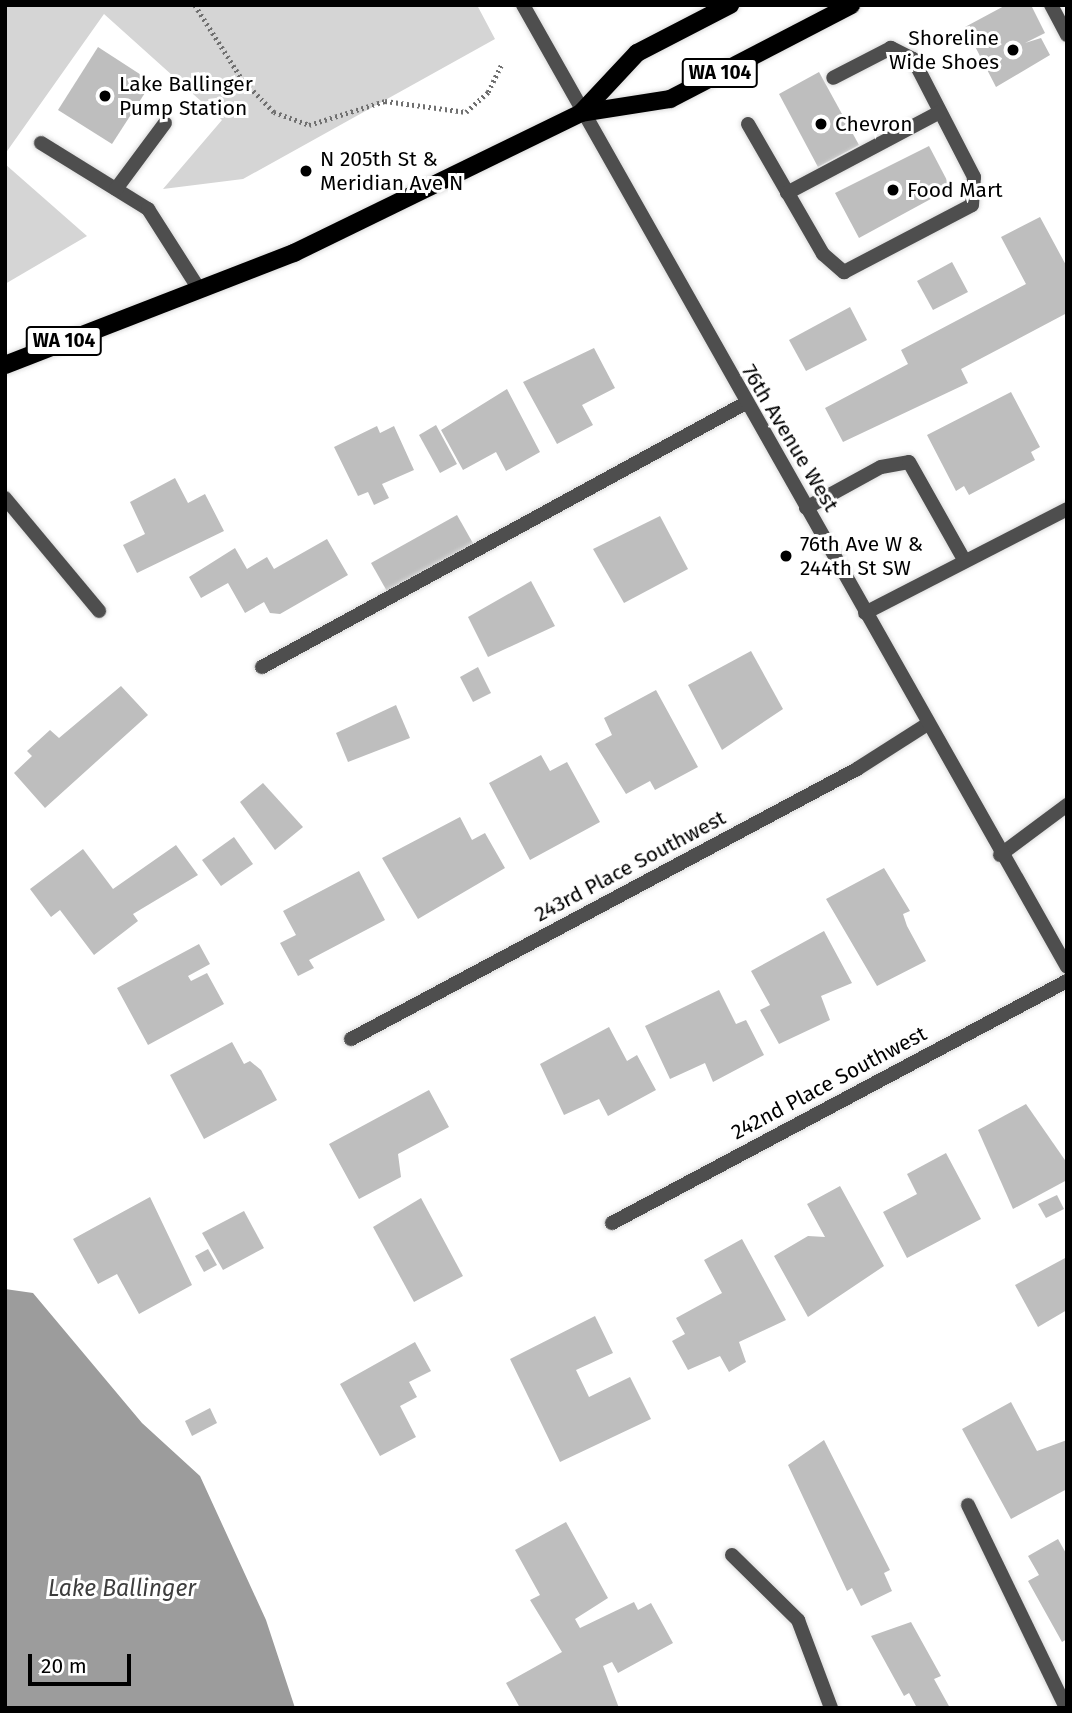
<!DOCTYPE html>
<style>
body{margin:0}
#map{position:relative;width:1072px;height:1713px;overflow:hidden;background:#fff;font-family:"Fira Sans",sans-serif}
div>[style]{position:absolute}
.green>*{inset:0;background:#d5d5d5}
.water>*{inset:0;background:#9c9c9c}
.building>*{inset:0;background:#bebebe}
.path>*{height:4.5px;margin-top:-2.25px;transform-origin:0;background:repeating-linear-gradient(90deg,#707070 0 2px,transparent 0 5.5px)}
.roads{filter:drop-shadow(0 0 2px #dbdbdb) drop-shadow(0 0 2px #dbdbdb)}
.service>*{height:14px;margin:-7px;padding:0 7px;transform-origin:7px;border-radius:7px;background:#4e4e4e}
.minor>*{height:14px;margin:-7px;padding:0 7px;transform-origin:7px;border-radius:7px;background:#4e4e4e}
.tertiary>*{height:14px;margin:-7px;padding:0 7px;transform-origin:7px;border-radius:7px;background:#4e4e4e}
.primary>*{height:18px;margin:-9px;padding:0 9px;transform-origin:9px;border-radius:9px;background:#000}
.dots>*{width:19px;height:19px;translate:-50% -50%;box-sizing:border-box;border:4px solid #fff;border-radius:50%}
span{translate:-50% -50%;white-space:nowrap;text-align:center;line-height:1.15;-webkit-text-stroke:6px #fff;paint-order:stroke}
.shield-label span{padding:2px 5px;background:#fff;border:2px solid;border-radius:5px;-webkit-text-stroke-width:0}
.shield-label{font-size:19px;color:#000;font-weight:700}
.poi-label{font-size:21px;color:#000}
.right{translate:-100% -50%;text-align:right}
.left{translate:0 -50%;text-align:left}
.street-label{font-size:21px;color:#000}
.water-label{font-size:23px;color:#3d3d3d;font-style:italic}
.frame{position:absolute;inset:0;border:7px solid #000;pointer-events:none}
.scale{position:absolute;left:28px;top:1654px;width:103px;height:32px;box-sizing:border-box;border:4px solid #000;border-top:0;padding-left:9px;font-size:21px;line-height:24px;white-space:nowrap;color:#000;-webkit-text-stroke:5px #fff;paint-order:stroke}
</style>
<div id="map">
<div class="green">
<i style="clip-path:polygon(5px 5px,477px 5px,495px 39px,243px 179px,163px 189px,222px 120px,104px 14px,5px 154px)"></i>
<i style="clip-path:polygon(5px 164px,87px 236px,5px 284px)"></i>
</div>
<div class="water">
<i style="clip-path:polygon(5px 1289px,33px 1293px,142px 1423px,200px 1476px,266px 1620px,295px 1708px,5px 1708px)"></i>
</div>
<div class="building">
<i style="clip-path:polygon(1006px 5px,1031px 5px,1045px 33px,1025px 43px,1041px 38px,1050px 55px,996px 87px,965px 27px)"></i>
<i style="clip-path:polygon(98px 47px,152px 82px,112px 144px,58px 110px)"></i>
<i style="clip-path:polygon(819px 72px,859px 145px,818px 167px,779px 94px)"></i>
<i style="clip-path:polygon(929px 146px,951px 188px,859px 238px,835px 193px)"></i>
<i style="clip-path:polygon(1040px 217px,1067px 267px,1067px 313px,961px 369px,968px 383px,843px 442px,825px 408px,908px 364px,901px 350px,1026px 284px,1001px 237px)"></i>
<i style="clip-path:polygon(952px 262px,968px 292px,933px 310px,917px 281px)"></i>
<i style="clip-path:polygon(850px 307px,867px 340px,806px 371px,789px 340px)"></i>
<i style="clip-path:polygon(594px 348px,615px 388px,582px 405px,593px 425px,557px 444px,523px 382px)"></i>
<i style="clip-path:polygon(507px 389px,540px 452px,506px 471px,496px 452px,463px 470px,441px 430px)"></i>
<i style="clip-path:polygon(1011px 392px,1040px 447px,1031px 452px,1035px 460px,969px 495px,964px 486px,956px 491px,927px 435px)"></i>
<i style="clip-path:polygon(436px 425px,457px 464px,440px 473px,419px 435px)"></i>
<i style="clip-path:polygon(377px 426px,380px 433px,394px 426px,414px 470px,382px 484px,389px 498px,374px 505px,368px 492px,358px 496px,334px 447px)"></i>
<i style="clip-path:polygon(175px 478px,188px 503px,205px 494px,224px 531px,137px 573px,123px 545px,145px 534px,130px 502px)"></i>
<i style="clip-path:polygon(457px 515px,474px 545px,388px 593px,371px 563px)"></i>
<i style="clip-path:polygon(660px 516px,688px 569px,624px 603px,593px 549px)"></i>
<i style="clip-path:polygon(327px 539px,348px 575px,280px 614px,270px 613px,264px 602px,245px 613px,228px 583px,201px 598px,189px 577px,235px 548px,247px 569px,267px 557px,274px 569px)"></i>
<i style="clip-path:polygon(531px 581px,555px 626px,488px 657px,468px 617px)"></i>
<i style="clip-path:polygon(751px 651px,783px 709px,722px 750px,688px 685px)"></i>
<i style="clip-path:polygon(478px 667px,491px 693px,473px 702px,460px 677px)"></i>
<i style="clip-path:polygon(121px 686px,148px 715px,45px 808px,14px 773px,32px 756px,27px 751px,50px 730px,59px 738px)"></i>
<i style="clip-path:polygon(656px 690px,698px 767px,655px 790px,650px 781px,626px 794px,595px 744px,612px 735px,604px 718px)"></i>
<i style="clip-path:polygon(396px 705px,410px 738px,348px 762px,336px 733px)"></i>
<i style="clip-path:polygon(541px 755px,550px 771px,567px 762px,600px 822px,530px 860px,489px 783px)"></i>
<i style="clip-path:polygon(263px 783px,303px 827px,275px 850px,240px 802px)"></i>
<i style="clip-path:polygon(460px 817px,472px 840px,485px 833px,505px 868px,418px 919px,382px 858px)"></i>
<i style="clip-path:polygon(234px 837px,253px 864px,221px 886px,202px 860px)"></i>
<i style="clip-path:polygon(176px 845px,198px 875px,133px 914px,138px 921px,94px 955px,60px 910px,51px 917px,30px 889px,83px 849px,113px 889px)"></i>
<i style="clip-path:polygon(884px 868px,910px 911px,903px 914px,907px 926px,926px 961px,877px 986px,826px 899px)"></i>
<i style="clip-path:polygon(359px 871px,385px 920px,309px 960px,314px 968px,298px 976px,280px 943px,296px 935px,283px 911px)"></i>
<i style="clip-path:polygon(824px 931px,852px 983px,821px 996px,830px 1020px,779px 1044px,760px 1010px,770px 1005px,751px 971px)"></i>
<i style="clip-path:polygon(199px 944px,210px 964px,188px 976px,191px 981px,207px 973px,224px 1004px,148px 1045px,117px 988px)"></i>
<i style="clip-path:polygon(719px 990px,736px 1024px,746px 1020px,764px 1055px,713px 1082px,705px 1063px,670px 1079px,645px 1026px)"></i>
<i style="clip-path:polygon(609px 1027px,627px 1061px,637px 1055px,656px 1090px,608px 1116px,599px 1099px,564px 1115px,540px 1064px)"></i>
<i style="clip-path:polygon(232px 1042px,244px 1064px,250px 1061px,261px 1070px,277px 1100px,204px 1139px,170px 1075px)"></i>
<i style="clip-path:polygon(429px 1090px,449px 1127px,398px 1154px,401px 1177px,359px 1199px,329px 1144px)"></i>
<i style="clip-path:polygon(1026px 1104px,1067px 1163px,1067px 1180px,1013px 1209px,978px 1130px)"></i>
<i style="clip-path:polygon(946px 1153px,981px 1219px,907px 1258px,883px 1212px,917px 1194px,907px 1174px)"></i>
<i style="clip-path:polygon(840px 1186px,884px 1266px,808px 1317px,774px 1256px,808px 1236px,825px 1237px,807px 1204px)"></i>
<i style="clip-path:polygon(1057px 1195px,1064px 1209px,1046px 1218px,1038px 1204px)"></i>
<i style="clip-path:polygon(150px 1197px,192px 1285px,139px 1314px,117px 1274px,98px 1284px,73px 1239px)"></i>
<i style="clip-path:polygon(421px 1198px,463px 1276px,414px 1302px,373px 1227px)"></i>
<i style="clip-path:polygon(244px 1211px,264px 1248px,223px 1270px,202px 1233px)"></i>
<i style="clip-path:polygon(742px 1239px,786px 1320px,739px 1342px,746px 1362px,729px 1372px,720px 1356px,688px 1370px,672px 1341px,685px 1334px,676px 1318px,722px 1293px,704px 1260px)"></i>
<i style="clip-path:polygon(208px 1249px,217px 1265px,204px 1272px,195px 1256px)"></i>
<i style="clip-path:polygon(1067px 1257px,1067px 1310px,1038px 1327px,1015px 1285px)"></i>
<i style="clip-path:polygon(595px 1316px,613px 1353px,576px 1370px,589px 1397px,630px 1377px,651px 1419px,560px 1462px,510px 1359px)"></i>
<i style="clip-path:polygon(415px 1342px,431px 1371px,409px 1382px,417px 1397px,400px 1406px,416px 1437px,380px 1456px,340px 1384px)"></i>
<i style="clip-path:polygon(1011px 1402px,1037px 1451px,1067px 1440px,1067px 1489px,1011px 1519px,962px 1429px)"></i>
<i style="clip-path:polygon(210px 1408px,217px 1423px,192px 1436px,185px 1421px)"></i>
<i style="clip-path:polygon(824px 1440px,890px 1570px,884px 1573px,892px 1591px,861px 1606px,852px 1588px,847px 1591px,788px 1465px)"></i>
<i style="clip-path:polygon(566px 1522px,608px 1598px,575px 1619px,580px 1628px,634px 1602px,638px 1610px,651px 1603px,673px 1643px,618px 1673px,612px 1662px,603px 1666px,619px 1708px,520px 1708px,506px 1683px,562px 1652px,530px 1600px,540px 1595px,515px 1550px)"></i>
<i style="clip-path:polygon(1058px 1539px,1067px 1555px,1067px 1639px,1062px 1642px,1028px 1581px,1039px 1575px,1028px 1556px)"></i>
<i style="clip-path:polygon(911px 1622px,941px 1676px,934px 1679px,950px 1708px,917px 1708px,909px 1693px,904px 1696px,871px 1636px)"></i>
</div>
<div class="path">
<i style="left:195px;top:5px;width:88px;rotate:57.6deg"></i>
<i style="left:242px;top:79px;width:46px;rotate:45.9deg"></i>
<i style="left:274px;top:112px;width:37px;rotate:20deg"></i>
<i style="left:309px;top:125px;width:80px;rotate:-17.5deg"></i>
<i style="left:385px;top:101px;width:82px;rotate:7.7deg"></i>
<i style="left:466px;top:112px;width:30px;rotate:-42deg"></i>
<i style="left:488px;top:92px;width:32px;rotate:-64deg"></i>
</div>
<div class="roads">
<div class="service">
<i style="left:1051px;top:5px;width:34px;rotate:62deg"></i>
<i style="left:748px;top:124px;width:150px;rotate:60deg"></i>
<i style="left:823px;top:254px;width:28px;rotate:41deg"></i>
<i style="left:844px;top:272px;width:144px;rotate:-27.6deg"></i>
<i style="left:972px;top:205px;width:28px;rotate:-86deg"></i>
<i style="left:974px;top:177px;width:133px;rotate:-117.3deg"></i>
<i style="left:913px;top:59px;width:25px;rotate:-153deg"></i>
<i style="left:891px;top:48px;width:65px;rotate:152.7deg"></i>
<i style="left:41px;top:143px;width:126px;rotate:31.7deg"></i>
<i style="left:148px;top:209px;width:95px;rotate:57.5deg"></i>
<i style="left:116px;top:189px;width:82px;rotate:-53.4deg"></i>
<i style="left:787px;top:193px;width:173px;rotate:-27.9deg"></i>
<i style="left:5px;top:498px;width:147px;rotate:50.2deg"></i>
<i style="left:806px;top:508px;width:85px;rotate:-28.7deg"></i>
<i style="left:881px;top:467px;width:28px;rotate:-10deg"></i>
<i style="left:909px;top:462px;width:110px;rotate:60.6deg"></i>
<i style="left:865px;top:613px;width:227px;rotate:-27.2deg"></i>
<i style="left:262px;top:667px;width:549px;rotate:-28.62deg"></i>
<i style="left:1000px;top:855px;width:84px;rotate:-36.7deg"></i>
<i style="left:968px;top:1505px;width:225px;rotate:64.2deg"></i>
<i style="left:732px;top:1555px;width:93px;rotate:44.6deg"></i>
<i style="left:798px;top:1620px;width:94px;rotate:69.4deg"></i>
</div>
<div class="minor">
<i style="left:351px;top:1039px;width:574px;rotate:-28.08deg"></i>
<i style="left:857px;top:769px;width:82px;rotate:-32.5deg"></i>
<i style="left:612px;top:1223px;width:515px;rotate:-28.01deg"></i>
</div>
<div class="tertiary">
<i style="left:523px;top:5px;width:1105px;rotate:60.51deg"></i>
</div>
<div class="primary">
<i style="left:581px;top:113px;width:82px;rotate:-47deg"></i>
<i style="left:637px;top:53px;width:105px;rotate:-27.3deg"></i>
<i style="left:5px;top:365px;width:310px;rotate:-21.2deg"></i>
<i style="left:294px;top:253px;width:319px;rotate:-26deg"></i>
<i style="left:581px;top:113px;width:90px;rotate:-8.9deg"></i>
<i style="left:670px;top:99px;width:204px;rotate:-27.4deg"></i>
</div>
</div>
<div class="dots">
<i style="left:1013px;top:50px;background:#000"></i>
<i style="left:105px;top:96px;background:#000"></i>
<i style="left:821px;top:124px;background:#000"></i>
<i style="left:306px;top:171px;background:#000"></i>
<i style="left:893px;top:190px;background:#000"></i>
<i style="left:786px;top:556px;background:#000"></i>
</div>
<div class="shield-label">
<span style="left:720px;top:73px">WA 104</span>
<span style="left:64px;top:341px">WA 104</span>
</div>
<div class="poi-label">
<span class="right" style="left:999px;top:50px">Shoreline<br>Wide Shoes</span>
<span class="left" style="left:119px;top:96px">Lake Ballinger<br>Pump Station</span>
<span class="left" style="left:835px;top:124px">Chevron</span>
<span class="left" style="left:320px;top:171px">N 205th St &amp;<br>Meridian Ave N</span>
<span class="left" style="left:907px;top:190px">Food Mart</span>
<span class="left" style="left:800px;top:556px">76th Ave W &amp;<br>244th St SW</span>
</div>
<div class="street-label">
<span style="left:790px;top:438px;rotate:59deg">76th Avenue West</span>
<span style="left:630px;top:866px;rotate:-28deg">243rd Place Southwest</span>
<span style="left:829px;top:1083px;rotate:-28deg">242nd Place Southwest</span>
</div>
<div class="water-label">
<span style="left:122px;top:1588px">Lake Ballinger</span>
</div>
<div class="frame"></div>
<div class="scale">20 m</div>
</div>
